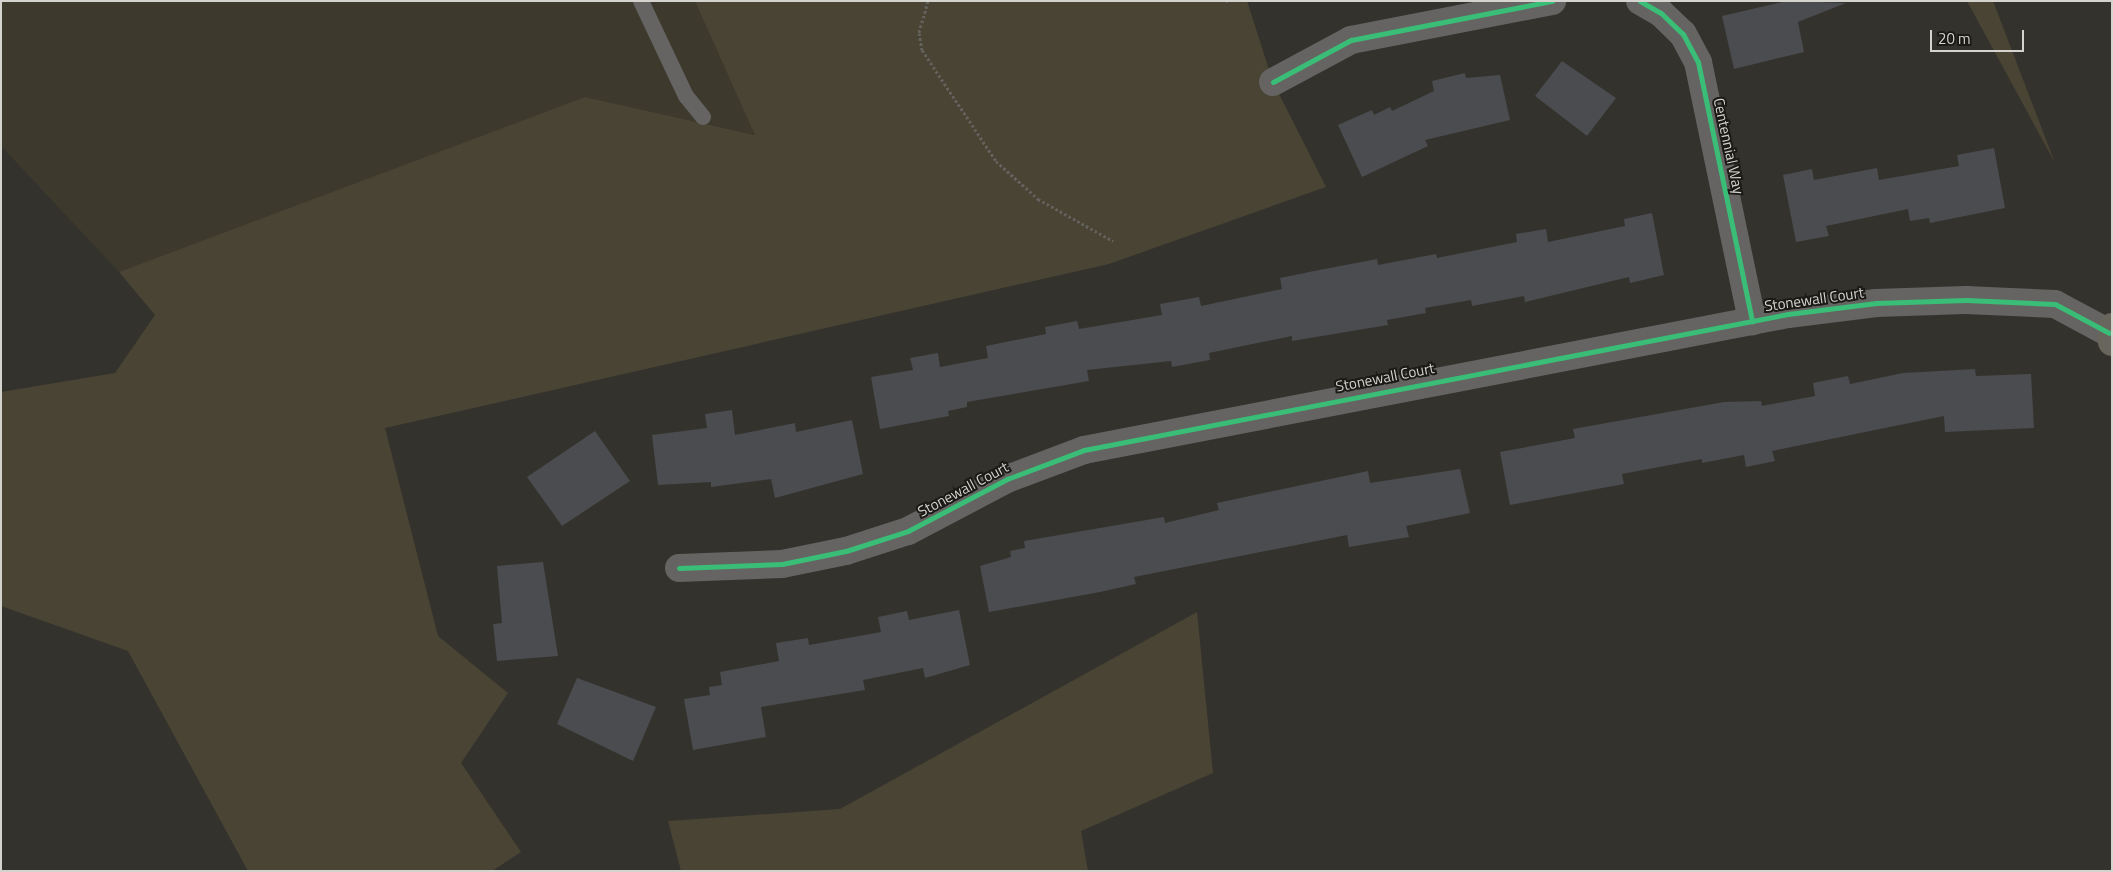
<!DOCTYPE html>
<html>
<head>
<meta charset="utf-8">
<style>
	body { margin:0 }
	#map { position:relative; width:2113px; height:872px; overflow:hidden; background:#33322d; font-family:"Titillium Web",sans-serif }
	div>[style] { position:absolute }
	.built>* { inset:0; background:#3d392d }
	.green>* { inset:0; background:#494433 }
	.building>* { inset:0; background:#4a4c4f }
	.path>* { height:3px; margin-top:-1.5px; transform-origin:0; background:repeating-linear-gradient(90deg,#63625e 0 2.5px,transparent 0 5px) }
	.service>* { height:16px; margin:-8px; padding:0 8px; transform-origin:8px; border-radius:8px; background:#656462 }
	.minor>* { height:28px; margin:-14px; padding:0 14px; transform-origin:14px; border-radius:14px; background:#656462 }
	.secondary>* { height:28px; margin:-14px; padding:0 14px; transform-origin:14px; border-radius:14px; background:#68655d }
	.cycleway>* { height:5px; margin:-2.5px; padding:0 2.5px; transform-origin:2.5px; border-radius:2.5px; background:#3abd76 }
	span { translate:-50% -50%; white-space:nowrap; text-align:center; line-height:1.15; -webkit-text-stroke:4px #1b1a17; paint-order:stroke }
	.street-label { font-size:15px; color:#d4d3ce }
	.frame { position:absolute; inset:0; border:2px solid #d4d3ce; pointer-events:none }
	.scale { position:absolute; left:1930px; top:30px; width:94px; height:22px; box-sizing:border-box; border:2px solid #d4d3ce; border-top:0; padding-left:6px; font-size:15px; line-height:18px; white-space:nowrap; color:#d4d3ce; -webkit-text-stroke:4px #1b1a17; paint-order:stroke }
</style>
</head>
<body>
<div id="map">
	<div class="built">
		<i style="clip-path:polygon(1px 1px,1247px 1px,1273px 82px,1326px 187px,1000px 190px,585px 97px,119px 272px,1px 146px)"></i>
	</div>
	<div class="green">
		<i style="clip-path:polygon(695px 1px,1247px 1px,1273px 82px,1326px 187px,1109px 264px,385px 428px,438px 636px,508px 693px,461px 763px,521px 852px,492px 871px,248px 871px,128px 651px,1px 606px,1px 392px,115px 373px,155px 315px,119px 272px,585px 97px,755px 135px)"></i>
		<i style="clip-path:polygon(1967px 1px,1993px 1px,2055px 163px)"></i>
		<i style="clip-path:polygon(1197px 612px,1213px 773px,1081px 831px,1088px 871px,681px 871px,668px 821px,840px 809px)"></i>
	</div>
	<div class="building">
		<i style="clip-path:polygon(1787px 1px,1846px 3px,1798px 22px,1804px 52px,1734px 69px,1722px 16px)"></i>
		<i style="clip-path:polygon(1562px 61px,1616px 98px,1587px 136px,1535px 96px)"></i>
		<i style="clip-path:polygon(1465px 73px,1466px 78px,1500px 75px,1510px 120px,1425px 140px,1428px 146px,1362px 177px,1338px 125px,1372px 110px,1374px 115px,1390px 107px,1392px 111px,1434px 91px,1432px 81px)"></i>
		<i style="clip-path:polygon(1994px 148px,2005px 208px,1930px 223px,1929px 218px,1910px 221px,1908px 209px,1826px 226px,1829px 236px,1796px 242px,1783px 175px,1812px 169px,1814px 180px,1877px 168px,1879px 180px,1959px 166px,1957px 155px)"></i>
		<i style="clip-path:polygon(1652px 213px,1664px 275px,1630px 283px,1629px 277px,1525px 302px,1524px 296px,1472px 306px,1471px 300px,1425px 308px,1426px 313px,1387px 320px,1388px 325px,1292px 341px,1292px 336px,1209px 353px,1210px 360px,1172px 367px,1171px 361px,1087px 370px,1089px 381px,967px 402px,967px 407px,948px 411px,949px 416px,880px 429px,871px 377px,913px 370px,910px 358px,938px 353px,940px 367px,988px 358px,986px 346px,1046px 334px,1045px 327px,1077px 321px,1079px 329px,1162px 315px,1160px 304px,1199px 297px,1201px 306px,1282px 289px,1280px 278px,1314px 271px,1377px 259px,1378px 265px,1436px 254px,1437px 258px,1517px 242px,1516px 234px,1546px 229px,1548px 242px,1625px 226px,1624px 219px)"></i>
		<i style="clip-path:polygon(1975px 369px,1976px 376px,2031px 374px,2034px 428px,1945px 432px,1944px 416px,1772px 451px,1775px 461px,1746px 467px,1744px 455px,1702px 463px,1702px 459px,1622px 474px,1624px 484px,1510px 505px,1500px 452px,1575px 438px,1573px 429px,1724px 402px,1761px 401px,1762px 406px,1815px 396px,1813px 383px,1848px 376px,1850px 384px,1903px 373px)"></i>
		<i style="clip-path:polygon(732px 410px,735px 435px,795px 423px,796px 432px,852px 420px,863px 474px,775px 498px,771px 479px,711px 487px,711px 482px,658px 485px,652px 435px,707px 428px,705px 414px)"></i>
		<i style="clip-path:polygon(595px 431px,630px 481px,562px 526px,527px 477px)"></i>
		<i style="clip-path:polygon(1460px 469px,1470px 513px,1406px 526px,1409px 537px,1349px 547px,1347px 535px,1134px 577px,1136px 584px,1100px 592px,989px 612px,980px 566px,1011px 557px,1010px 551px,1025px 548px,1024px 541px,1164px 517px,1165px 523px,1219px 510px,1217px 503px,1368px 471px,1370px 483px)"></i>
		<i style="clip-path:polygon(543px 562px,558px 656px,497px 661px,493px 624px,502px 623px,497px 566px)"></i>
		<i style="clip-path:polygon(959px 610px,970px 665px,925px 678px,923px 668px,863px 680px,865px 690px,761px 707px,766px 737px,693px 750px,684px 699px,710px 695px,709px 687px,722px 685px,720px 672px,779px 661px,776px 643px,808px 638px,809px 645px,881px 632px,878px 617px,907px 611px,909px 620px)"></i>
		<i style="clip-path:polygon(577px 678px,656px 707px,633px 761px,557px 724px)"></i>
	</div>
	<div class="path">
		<i style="left:928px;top:1px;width:33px;rotate:106deg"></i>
		<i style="left:919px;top:33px;width:17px;rotate:80deg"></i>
		<i style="left:922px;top:50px;width:133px;rotate:56.3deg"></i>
		<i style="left:996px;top:161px;width:57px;rotate:42.1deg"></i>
		<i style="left:1038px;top:199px;width:86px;rotate:29.2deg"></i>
		<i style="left:1227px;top:1px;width:1px;rotate:45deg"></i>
	</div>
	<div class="service">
		<i style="left:641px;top:1px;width:105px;rotate:64.7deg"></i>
		<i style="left:686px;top:96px;width:27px;rotate:51deg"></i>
	</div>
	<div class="minor">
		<i style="left:1640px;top:1px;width:24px;rotate:30deg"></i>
		<i style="left:1661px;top:13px;width:30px;rotate:44deg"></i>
		<i style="left:1683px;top:34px;width:32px;rotate:62deg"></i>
		<i style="left:1698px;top:62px;width:265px;rotate:78.2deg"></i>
		<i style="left:1273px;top:82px;width:89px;rotate:-28.3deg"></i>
		<i style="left:1351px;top:40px;width:205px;rotate:-11deg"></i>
		<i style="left:679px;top:568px;width:103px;rotate:-2.2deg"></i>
		<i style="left:782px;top:564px;width:65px;rotate:-11.5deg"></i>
		<i style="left:846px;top:551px;width:65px;rotate:-17.9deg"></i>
		<i style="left:908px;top:531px;width:112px;rotate:-27.7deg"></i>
		<i style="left:1007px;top:479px;width:82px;rotate:-20.6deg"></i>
		<i style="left:1084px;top:450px;width:717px;rotate:-10.93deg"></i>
		<i style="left:1788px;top:314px;width:89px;rotate:-7.1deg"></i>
		<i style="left:1876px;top:303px;width:90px;rotate:-1.9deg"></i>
		<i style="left:1966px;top:300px;width:89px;rotate:2.6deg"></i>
		<i style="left:2055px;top:304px;width:61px;rotate:28.2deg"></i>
	</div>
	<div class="secondary">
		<i style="left:2112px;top:327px;width:15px;rotate:90deg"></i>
	</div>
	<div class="cycleway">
		<i style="left:1640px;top:1px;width:24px;rotate:30deg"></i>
		<i style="left:1661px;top:13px;width:30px;rotate:44deg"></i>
		<i style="left:1683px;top:34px;width:32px;rotate:62deg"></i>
		<i style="left:1698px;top:62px;width:265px;rotate:78.2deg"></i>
		<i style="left:1273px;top:82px;width:89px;rotate:-28.3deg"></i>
		<i style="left:1351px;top:40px;width:205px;rotate:-11deg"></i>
		<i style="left:679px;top:568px;width:103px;rotate:-2.2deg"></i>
		<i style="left:782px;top:564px;width:65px;rotate:-11.5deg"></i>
		<i style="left:846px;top:551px;width:65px;rotate:-17.9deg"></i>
		<i style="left:908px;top:531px;width:112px;rotate:-27.7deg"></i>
		<i style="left:1007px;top:479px;width:82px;rotate:-20.6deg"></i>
		<i style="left:1084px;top:450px;width:717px;rotate:-10.93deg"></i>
		<i style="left:1788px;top:314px;width:89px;rotate:-7.1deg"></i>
		<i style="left:1876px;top:303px;width:90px;rotate:-1.9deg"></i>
		<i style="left:1966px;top:300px;width:89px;rotate:2.6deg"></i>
		<i style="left:2055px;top:304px;width:61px;rotate:28.2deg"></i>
	</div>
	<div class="street-label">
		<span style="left:1729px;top:146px;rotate:78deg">Centennial Way</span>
		<span style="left:1814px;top:299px;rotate:-8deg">Stonewall Court</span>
		<span style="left:1385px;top:377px;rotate:-11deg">Stonewall Court</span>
		<span style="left:963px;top:489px;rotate:-28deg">Stonewall Court</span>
	</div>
	<div class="frame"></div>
	<div class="scale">20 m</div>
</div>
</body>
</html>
